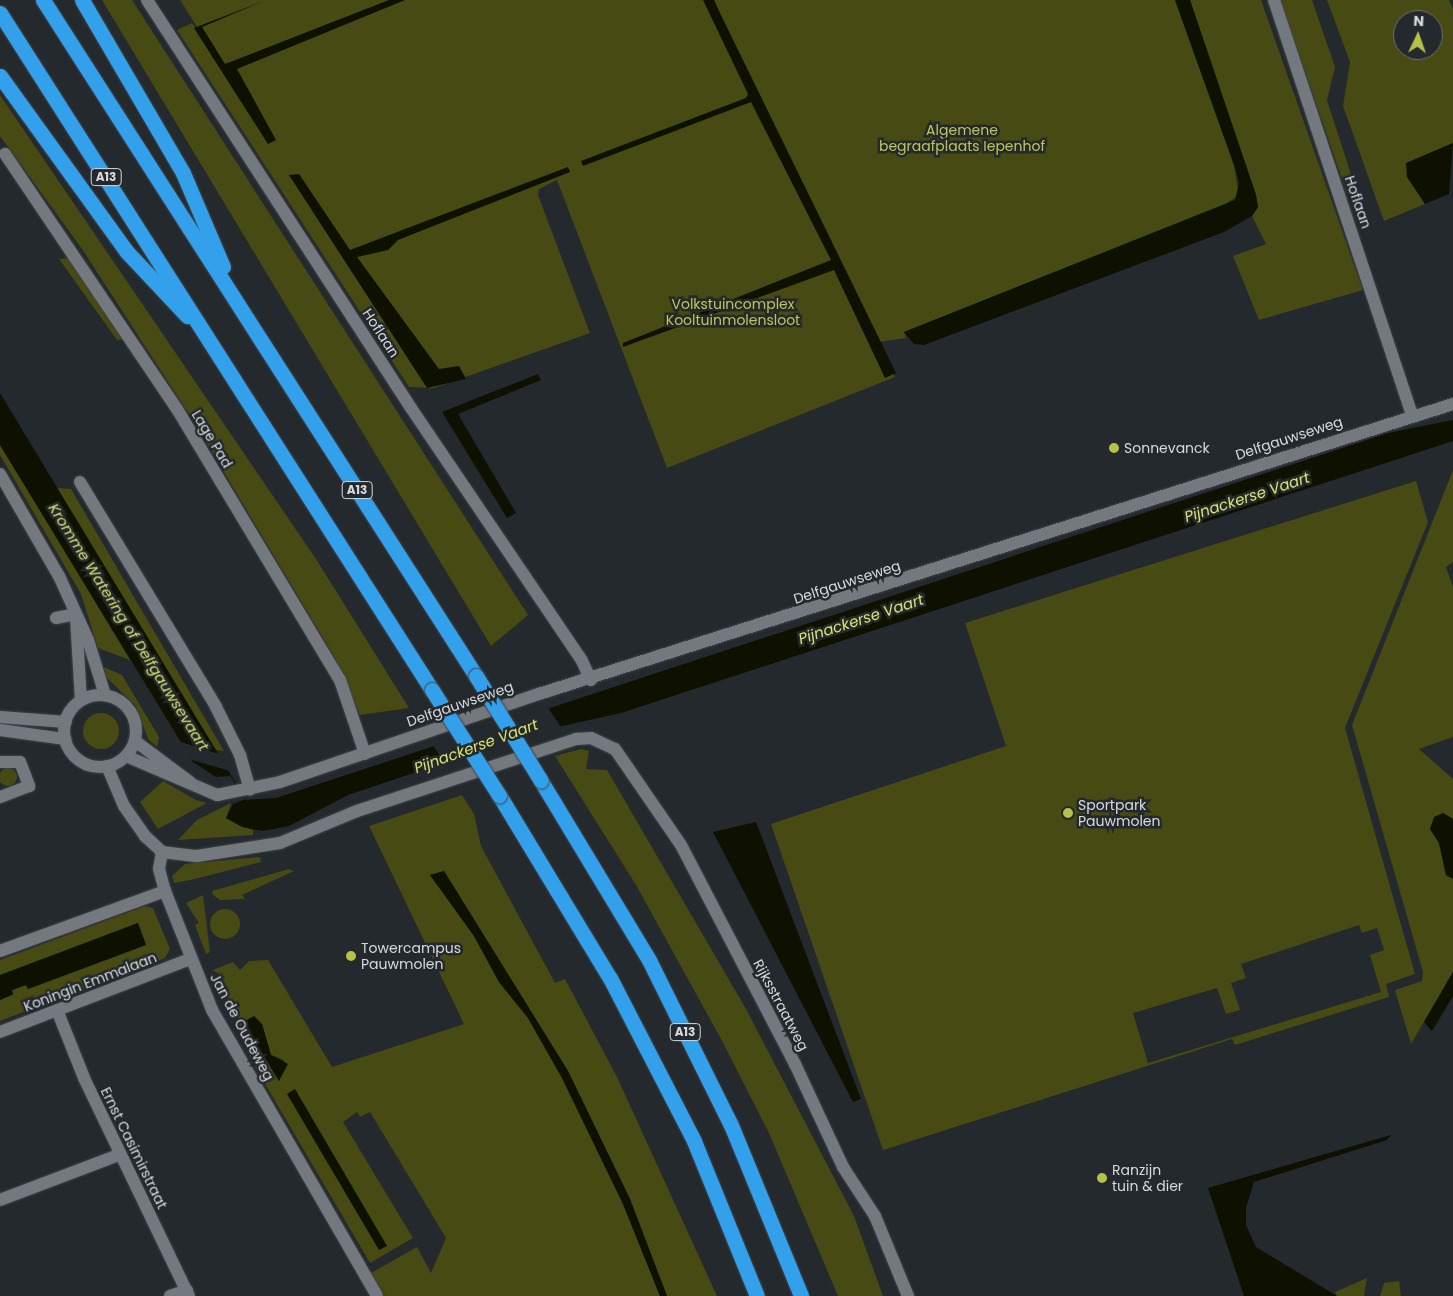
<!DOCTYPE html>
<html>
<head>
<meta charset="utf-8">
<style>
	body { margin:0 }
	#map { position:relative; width:1453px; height:1296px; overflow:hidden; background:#23292d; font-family:Poppins,sans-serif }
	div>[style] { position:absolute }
	.green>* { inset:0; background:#474a12 }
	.round { border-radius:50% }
	.water>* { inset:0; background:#0e1000 }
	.pier>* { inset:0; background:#23292d }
	.roads { filter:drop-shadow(0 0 1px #424549) drop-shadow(0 0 1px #424549) }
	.minor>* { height:12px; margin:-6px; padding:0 6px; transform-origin:6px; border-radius:6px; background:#73797e }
	.tertiary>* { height:12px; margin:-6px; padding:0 6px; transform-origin:6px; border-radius:6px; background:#73797e }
	.tertiary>.ring { margin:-6px; padding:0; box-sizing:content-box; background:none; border:12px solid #73797e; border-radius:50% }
	.motorway>* { height:15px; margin:-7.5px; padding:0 7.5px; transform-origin:7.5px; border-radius:7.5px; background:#33a0eb }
	.bridges { filter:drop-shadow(0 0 1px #424549) drop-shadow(0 0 1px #424549) }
	.motorway-bridge>* { height:15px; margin:-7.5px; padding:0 7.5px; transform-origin:7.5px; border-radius:7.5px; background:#33a0eb }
	.dots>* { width:14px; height:14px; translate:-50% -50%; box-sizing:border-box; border:2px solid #23292d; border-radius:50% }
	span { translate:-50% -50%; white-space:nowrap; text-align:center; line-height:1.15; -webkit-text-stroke:5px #23292d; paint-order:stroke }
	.shield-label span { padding:1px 4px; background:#23292d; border:1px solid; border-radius:4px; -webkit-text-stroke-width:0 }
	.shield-label { font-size:12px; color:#d7dadd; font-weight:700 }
	.park-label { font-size:14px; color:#bfc750 }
	.street-label { font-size:14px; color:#d7dadd }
	.poi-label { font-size:14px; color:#d7dadd }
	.left { translate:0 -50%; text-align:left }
	.water-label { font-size:15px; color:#dae36d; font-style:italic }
	.north { position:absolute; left:1393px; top:10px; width:50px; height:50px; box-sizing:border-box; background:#23292d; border:1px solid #6b7073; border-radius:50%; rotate:3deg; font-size:14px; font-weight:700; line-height:20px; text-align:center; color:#d7dadd }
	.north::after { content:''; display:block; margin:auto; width:18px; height:22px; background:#b8c147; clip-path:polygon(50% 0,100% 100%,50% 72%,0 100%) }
</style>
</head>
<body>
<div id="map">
	<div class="green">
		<i style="clip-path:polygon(102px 0,132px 0,528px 615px,491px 646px)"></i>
		<i style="clip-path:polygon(180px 0,1175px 0,1234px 165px,1239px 195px,1224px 205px,904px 332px,906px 338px,879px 342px,895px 377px,667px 468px,557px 180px,539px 189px,538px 195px,590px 333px,434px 388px,409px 387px,177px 30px,192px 23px,209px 46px)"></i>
		<i style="clip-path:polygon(1190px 0,1261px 0,1363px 290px,1259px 320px,1233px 256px,1266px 244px,1252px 216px,1258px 207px,1256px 195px)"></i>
		<i style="clip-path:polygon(1280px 0,1312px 0,1335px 67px,1327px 100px,1357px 193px,1347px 193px)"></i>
		<i style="clip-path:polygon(evenodd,1327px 0,1449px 0,1453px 9px,1453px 143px,1406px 164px,1425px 204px,1384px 221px,1343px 106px,1350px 62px,1327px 0,1403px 20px,1433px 20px,1433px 50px,1403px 50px,1403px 20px)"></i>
		<i style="clip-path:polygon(0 95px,316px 559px,409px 708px,360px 715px,336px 660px,196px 425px,82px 249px,0 136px)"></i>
		<i style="clip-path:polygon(71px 258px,125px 339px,117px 340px,59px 259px)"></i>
		<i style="clip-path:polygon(0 445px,21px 479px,130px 660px,98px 648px,81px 594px,0 455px)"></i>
		<i style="clip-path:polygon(1453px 470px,1453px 562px,1446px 567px,1453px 587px,1453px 737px,1419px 749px,1453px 779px,1453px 819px,1443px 813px,1430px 829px,1439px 843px,1446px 875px,1453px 879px,1453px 972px,1411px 1044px,1395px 990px,1422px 981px,1423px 972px,1352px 725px)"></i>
		<i style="clip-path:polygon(evenodd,1416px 481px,1428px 522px,1345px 728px,1415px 974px,1386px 984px,1389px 997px,1235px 1045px,1232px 1039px,883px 1150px,771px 824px,1006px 746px,965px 623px,1416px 481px,1359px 925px,1362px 933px,1377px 928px,1384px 950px,1370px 955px,1381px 992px,1148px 1063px,1133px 1013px,1217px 988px,1226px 1014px,1240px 1010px,1231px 983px,1246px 978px,1241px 964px,1359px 925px)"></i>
		<i style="clip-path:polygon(56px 488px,71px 489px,224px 751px,216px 750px)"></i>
		<i style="clip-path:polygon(104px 667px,122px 675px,159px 737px,157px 747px,148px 739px,136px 706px,106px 677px)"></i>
		<i class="round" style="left:83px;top:713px;width:36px;height:36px"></i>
		<i style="clip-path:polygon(581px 749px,589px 751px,586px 769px,607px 770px,746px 1009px,854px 1216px,883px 1296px,838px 1296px,769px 1133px,721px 1039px,636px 885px,555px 756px)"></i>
		<i class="round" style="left:-1px;top:768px;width:18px;height:18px"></i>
		<i style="clip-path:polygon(163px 781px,196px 800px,207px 803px,158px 829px,140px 802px)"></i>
		<i style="clip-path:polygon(evenodd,462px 795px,474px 814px,481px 846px,555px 983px,565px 979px,617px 1077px,717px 1296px,667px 1296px,630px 1199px,568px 1071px,444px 871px,430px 875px,474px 936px,499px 982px,528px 1018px,562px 1078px,623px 1204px,660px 1296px,385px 1296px,371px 1273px,417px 1247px,431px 1273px,446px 1238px,370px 1112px,360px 1117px,357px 1112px,343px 1122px,413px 1238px,370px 1263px,251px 1060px,219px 974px,213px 970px,233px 962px,240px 970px,249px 961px,268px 960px,332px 1067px,464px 1024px,369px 826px,462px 795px,243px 1022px,262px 1024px,271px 1055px,284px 1060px,279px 1081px,243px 1022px)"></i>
		<i style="clip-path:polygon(231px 803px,226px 818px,253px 830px,253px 835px,178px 840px,197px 820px)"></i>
		<i style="clip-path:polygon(260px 857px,261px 862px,195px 879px,174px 883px,172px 876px,185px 864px)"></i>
		<i style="clip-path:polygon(289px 869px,294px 871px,242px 895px,245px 899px,220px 900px,213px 895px,212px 891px)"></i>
		<i style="clip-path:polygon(203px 895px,210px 952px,206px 954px,195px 925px,199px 923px,186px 903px)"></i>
		<i style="clip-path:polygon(145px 906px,153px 908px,170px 949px,165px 958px,0 1021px,0 1000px,13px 995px,12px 990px,26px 985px,28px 989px,146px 945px,138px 923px,5px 975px,0 975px,0 960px)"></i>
		<i class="round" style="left:210px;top:909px;width:30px;height:30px"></i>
		<i style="clip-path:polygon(1367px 1278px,1364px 1296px,1337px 1296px,1335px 1292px)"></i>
		<i style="clip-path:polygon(1399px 1281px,1401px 1296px,1380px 1296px,1384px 1283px)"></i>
	</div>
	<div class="water">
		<i style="clip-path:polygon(266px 0,202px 27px,225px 64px,389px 0,405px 0,237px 69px,276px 140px,268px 144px,194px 28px)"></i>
		<i style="clip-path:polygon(703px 0,714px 0,720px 13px,896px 373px,885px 378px,834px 270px,623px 347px,623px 343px,831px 260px,751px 102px,583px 166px,581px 161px,746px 98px,748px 94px)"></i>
		<i style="clip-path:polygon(1175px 0,1190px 0,1256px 195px,1258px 207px,1252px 216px,1224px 232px,924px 345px,914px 344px,904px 332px,1235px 200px,1239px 183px,1234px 165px)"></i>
		<i style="clip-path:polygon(1453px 143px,1449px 194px,1425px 204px,1407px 177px,1406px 163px)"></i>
		<i style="clip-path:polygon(568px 167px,570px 172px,398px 240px,388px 250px,357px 257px,439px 369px,459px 366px,466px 379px,427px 388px,289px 175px,299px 174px,350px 250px)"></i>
		<i style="clip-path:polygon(538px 374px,541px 380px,458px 414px,516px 513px,507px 518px,442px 412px)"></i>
		<i style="clip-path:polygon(0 393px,246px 800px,276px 798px,1388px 433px,1453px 420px,1453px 441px,621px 713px,544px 730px,461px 757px,348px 795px,289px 826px,263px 831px,242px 827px,226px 818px,233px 804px,216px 777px,193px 762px,0 445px)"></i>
		<i style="clip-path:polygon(1443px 813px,1453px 819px,1453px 879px,1446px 875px,1439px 843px,1430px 829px,1434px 817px)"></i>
		<i style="clip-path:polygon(756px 822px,861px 1099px,853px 1102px,713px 832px)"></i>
		<i style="clip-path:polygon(444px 871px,568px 1071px,630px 1199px,667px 1296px,660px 1296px,623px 1204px,562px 1078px,528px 1018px,499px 982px,474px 936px,430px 875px)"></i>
		<i style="clip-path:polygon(138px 923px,146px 945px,28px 989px,26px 985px,12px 990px,13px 994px,0 1000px,0 975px)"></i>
		<i style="clip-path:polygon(1453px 972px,1453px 996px,1432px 1031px,1424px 1022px)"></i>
		<i style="clip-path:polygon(254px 1016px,262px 1024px,271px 1055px,288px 1064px,279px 1081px,243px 1022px)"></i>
		<i style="clip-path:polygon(295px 1089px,387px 1246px,379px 1250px,287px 1094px)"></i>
		<i style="clip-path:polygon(1391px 1135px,1387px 1140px,1254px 1182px,1246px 1208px,1246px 1225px,1256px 1247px,1337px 1296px,1244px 1296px,1208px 1188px)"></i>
	</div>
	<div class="pier">
		<i style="clip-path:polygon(547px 706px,562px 729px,446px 765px,432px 744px)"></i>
		<i style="clip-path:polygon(178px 741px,219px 754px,230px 771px,192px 760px)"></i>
		<i style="clip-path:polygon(230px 776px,246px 799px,233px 804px,216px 777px)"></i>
	</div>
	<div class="roads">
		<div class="minor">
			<i style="left:147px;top:0;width:486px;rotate:57.1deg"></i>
			<i style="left:411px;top:408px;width:305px;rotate:55.9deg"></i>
			<i style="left:582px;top:661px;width:21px;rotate:65deg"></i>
			<i style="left:1274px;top:0;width:436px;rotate:71.6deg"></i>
			<i style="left:5px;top:154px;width:308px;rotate:56deg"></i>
			<i style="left:177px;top:409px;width:316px;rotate:59deg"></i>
			<i style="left:340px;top:680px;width:78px;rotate:71.3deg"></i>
			<i style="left:80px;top:482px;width:263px;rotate:58.8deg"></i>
			<i style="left:216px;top:707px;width:54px;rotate:63.4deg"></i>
			<i style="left:240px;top:755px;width:36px;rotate:74deg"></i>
			<i style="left:56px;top:618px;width:20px;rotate:-11deg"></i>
			<i style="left:0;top:762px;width:20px"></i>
			<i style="left:20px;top:762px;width:26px;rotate:69deg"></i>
			<i style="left:29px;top:786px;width:31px;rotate:159deg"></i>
			<i style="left:107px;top:766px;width:43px;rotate:67deg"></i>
			<i style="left:124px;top:806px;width:37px;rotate:55deg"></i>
			<i style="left:145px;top:836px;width:23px;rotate:43deg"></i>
			<i style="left:162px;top:852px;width:35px;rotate:7deg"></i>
			<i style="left:197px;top:856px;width:84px;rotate:-8.9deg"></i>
			<i style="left:280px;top:843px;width:83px;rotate:-22.6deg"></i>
			<i style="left:357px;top:811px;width:231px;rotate:-18.2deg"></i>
			<i style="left:576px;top:739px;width:15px;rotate:-4deg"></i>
			<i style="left:591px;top:738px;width:26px;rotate:25deg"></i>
			<i style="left:615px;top:749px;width:116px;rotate:55.5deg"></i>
			<i style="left:681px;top:845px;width:247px;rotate:62.5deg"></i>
			<i style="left:795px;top:1064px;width:114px;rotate:65deg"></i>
			<i style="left:843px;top:1167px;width:59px;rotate:56.9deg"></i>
			<i style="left:875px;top:1216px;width:87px;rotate:67.6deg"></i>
			<i style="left:162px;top:852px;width:17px;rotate:100deg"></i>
			<i style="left:159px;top:869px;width:23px;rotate:75deg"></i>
			<i style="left:165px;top:891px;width:128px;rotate:68.4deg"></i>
			<i style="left:212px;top:1010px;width:330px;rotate:60deg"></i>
			<i style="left:0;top:951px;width:176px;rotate:-20deg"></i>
			<i style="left:57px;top:1010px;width:73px;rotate:68.3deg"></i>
			<i style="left:84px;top:1078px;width:242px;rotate:64.3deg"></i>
			<i style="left:0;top:1032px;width:204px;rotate:-21deg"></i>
			<i style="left:0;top:1200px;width:129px;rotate:-20.8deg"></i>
			<i style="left:170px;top:1296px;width:18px;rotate:-19deg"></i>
		</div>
		<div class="tertiary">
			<i style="left:0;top:474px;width:118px;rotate:60deg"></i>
			<i style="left:59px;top:576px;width:70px;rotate:65.6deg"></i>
			<i style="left:88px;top:640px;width:58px;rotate:72.8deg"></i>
			<i style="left:76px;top:617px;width:83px;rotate:86.6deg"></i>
			<i class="ring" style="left:64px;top:695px;width:60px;height:60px"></i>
			<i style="left:0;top:717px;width:66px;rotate:4.3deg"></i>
			<i style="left:0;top:730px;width:66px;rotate:7.9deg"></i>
			<i style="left:135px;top:741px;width:69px;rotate:36.7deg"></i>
			<i style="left:126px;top:756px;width:99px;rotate:23.2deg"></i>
			<i style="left:217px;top:795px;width:64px;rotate:-11.7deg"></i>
			<i style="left:280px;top:782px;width:277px;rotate:-18.8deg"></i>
			<i style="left:542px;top:693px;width:956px;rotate:-17.6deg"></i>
		</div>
		<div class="motorway">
			<i style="left:43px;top:0;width:803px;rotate:57.36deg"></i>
			<i style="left:82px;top:0;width:200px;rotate:59.7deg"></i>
			<i style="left:183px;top:173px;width:102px;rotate:66.9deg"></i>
			<i style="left:0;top:13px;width:803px;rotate:57.46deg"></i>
			<i style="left:0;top:76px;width:217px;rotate:54.2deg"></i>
			<i style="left:127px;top:252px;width:88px;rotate:46.8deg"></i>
			<i style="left:541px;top:781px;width:209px;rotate:58.9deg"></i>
			<i style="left:649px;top:960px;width:184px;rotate:63.6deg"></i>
			<i style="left:731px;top:1125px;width:185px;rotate:67.7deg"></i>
			<i style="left:499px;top:795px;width:214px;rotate:58.8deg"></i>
			<i style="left:610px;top:978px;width:183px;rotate:62.7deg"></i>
			<i style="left:694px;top:1141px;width:167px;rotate:67.9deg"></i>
		</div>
	</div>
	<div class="bridges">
		<div class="motorway-bridge">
			<i style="left:476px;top:676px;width:123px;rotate:58.2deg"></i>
			<i style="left:432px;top:690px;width:125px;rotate:57.5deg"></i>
		</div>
	</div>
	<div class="dots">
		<i style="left:1114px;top:448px;background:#b8c147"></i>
		<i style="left:1068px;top:813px;background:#b8c147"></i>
		<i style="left:351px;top:956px;background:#b8c147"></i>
		<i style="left:1102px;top:1178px;background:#b8c147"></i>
	</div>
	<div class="shield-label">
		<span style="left:106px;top:177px">A13</span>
		<span style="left:357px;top:490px">A13</span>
		<span style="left:685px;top:1032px">A13</span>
	</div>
	<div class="park-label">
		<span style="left:962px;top:138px">Algemene<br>begraafplaats Iepenhof</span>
		<span style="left:733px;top:312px">Volkstuincomplex<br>Kooltuinmolensloot</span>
	</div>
	<div class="street-label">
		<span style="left:1358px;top:202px;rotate:71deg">Hoflaan</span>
		<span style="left:381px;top:333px;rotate:57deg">Hoflaan</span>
		<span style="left:1289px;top:438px;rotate:-18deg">Delfgauwseweg</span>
		<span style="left:212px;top:439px;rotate:59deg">Lage Pad</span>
		<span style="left:847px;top:582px;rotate:-18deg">Delfgauwseweg</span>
		<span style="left:460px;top:704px;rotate:-19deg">Delfgauwseweg</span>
		<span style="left:90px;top:982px;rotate:-21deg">Koningin Emmalaan</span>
		<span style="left:781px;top:1005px;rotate:62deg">Rijksstraatweg</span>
		<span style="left:242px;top:1027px;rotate:62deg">Jan de Oudeweg</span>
		<span style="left:134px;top:1148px;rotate:64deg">Ernst Casimirstraat</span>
	</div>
	<div class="poi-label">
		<span class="left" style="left:1124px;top:448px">Sonnevanck</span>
		<span class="left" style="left:1078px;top:813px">Sportpark<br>Pauwmolen</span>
		<span class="left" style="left:361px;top:956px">Towercampus<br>Pauwmolen</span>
		<span class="left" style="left:1112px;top:1178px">Ranzijn<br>tuin &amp; dier</span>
	</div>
	<div class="water-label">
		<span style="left:1247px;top:497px;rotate:-18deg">Pijnackerse Vaart</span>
		<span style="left:861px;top:619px;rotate:-18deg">Pijnackerse Vaart</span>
		<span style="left:129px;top:627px;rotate:58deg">Kromme Watering of Delfgauwsevaart</span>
		<span style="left:476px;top:746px;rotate:-20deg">Pijnackerse Vaart</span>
	</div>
	<div class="north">N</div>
</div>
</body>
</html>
